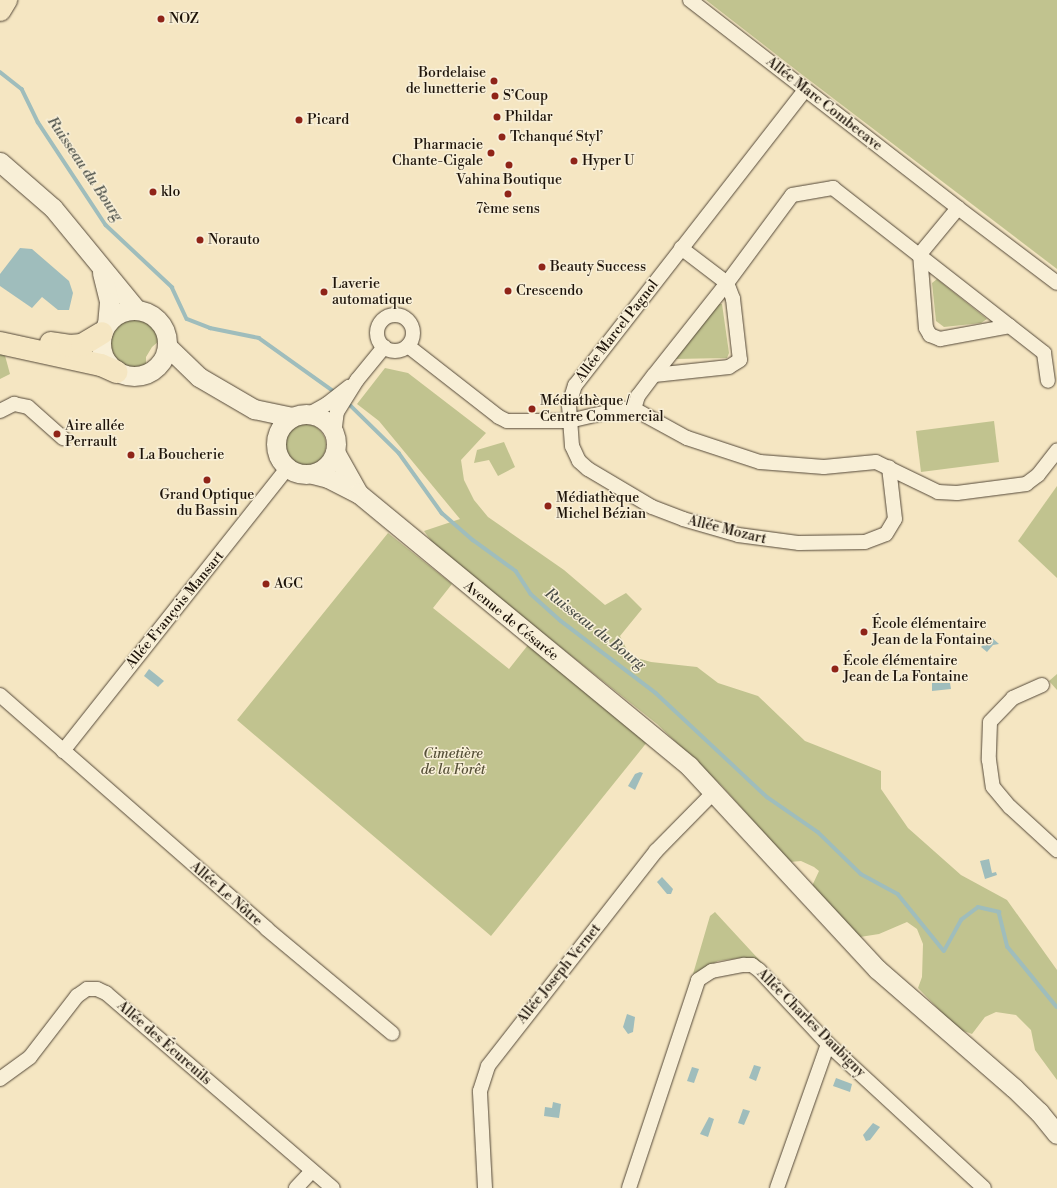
<!DOCTYPE html>
<html>
<head>
<meta charset="utf-8">
<style>
	body { margin:0 }
	#map { position:relative; width:1057px; height:1188px; overflow:hidden; background:#f5e6c2; font-family:"Libre Bodoni",serif }
	div>[style] { position:absolute }
	.green>* { inset:0; background:#c1c38f }
	.round { border-radius:50% }
	.water>* { inset:0; background:#9fbdbc }
	.stream>* { height:3.5px; margin:-1.75px; padding:0 1.75px; transform-origin:1.75px; border-radius:1.75px; background:#9fbdbc }
	.roads { filter:drop-shadow(0 0 1px #544838) drop-shadow(0 0 1px #544838) }
	.street>* { height:14px; margin:-7px; padding:0 7px; transform-origin:7px; border-radius:7px; background:#f8efd7 }
	.street>.ring { margin:-7px; padding:0; box-sizing:content-box; background:none; border:14px solid #f8efd7; border-radius:50% }
	.secondary>* { height:19px; margin:-9.5px; padding:0 9.5px; transform-origin:9.5px; border-radius:9.5px; background:#f8efd7 }
	.secondary>.ring { margin:-9.5px; padding:0; box-sizing:content-box; background:none; border:19px solid #f8efd7; border-radius:50% }
	.highway>* { height:22px; margin:-11px; padding:0 11px; transform-origin:11px; border-radius:11px; background:#f5e6c2 }
	.dots>* { width:11px; height:11px; translate:-50% -50%; box-sizing:border-box; border:2px solid #f8efd7; border-radius:50% }
	span { translate:-50% -50%; white-space:nowrap; text-align:center; line-height:1.15; -webkit-text-stroke:3px #f8efd7; paint-order:stroke }
	.poi-label { font-size:14px; color:#1e140a }
	.left { translate:0 -50%; text-align:left }
	.right { translate:-100% -50%; text-align:right }
	.street-label { font-size:14px; color:#1e140a }
	.park-label { font-size:14px; color:#575139; font-style:italic }
	.water-label { font-size:15px; color:#4b4f48; font-style:italic }
</style>
</head>
<body>
<div id="map">
	<div class="green">
		<i style="clip-path:polygon(706px 0,1057px 0,1057px 269px,800px 73px)"></i>
		<i style="clip-path:polygon(937px 279px,987px 319px,981px 323px,944px 327px,936px 321px,932px 283px)"></i>
		<i style="clip-path:polygon(717px 304px,722px 304px,729px 353px,727px 358px,674px 359px)"></i>
		<i style="clip-path:polygon(129px 318px,141px 319px,153px 325px,159px 334px,159px 341px,152px 347px,146px 357px,146px 367px,141px 369px,126px 370px,113px 360px,107px 349px,109px 336px,116px 324px)"></i>
		<i style="clip-path:polygon(0 352px,4px 352px,10px 374px,0 379px)"></i>
		<i style="clip-path:polygon(385px 368px,408px 373px,486px 433px,461px 460px,464px 480px,474px 500px,488px 517px,564px 570px,605px 605px,626px 593px,642px 609px,620px 636px,630px 656px,651px 662px,697px 667px,718px 683px,758px 696px,805px 741px,881px 771px,881px 789px,908px 828px,961px 875px,1007px 900px,1057px 970px,1057px 1080px,1035px 1050px,1031px 1030px,1016px 1015px,996px 1012px,985px 1017px,972px 1034px,958px 1029px,918px 988px,922px 977px,923px 944px,917px 929px,907px 922px,879px 934px,860px 937px,812px 886px,819px 871px,814px 867px,801px 861px,790px 862px,722px 786px,657px 724px,438px 550px,424px 531px,460px 519px,379px 421px,357px 404px)"></i>
		<i style="clip-path:polygon(994px 421px,999px 462px,921px 472px,916px 431px)"></i>
		<i class="round" style="left:284px;top:424px;width:42px;height:42px"></i>
		<i style="clip-path:polygon(504px 442px,515px 467px,498px 476px,489px 460px,474px 463px,477px 450px)"></i>
		<i style="clip-path:polygon(1057px 486px,1057px 578px,1018px 541px)"></i>
		<i style="clip-path:polygon(388px 533px,452px 584px,433px 608px,509px 669px,528px 645px,648px 741px,491px 936px,237px 720px)"></i>
		<i style="clip-path:polygon(1057px 674px,1057px 690px,1049px 681px)"></i>
		<i style="clip-path:polygon(715px 912px,763px 964px,740px 958px,718px 961px,693px 974px,710px 916px)"></i>
	</div>
	<div class="water">
		<i style="clip-path:polygon(20px 248px,32px 249px,69px 281px,73px 293px,69px 310px,58px 310px,42px 297px,32px 308px,0 286px,0 274px)"></i>
		<i style="clip-path:polygon(990px 636px,999px 644px,993px 645px,987px 652px,981px 647px)"></i>
		<i style="clip-path:polygon(149px 669px,164px 681px,158px 687px,144px 676px)"></i>
		<i style="clip-path:polygon(932px 683px,950px 683px,951px 689px,932px 691px)"></i>
		<i style="clip-path:polygon(640px 772px,643px 773px,635px 790px,628px 786px,635px 774px)"></i>
		<i style="clip-path:polygon(989px 859px,992px 873px,996px 872px,997px 875px,985px 879px,980px 861px)"></i>
		<i style="clip-path:polygon(662px 877px,673px 889px,671px 894px,667px 894px,657px 882px)"></i>
		<i style="clip-path:polygon(627px 1014px,635px 1017px,633px 1032px,628px 1034px,623px 1027px)"></i>
		<i style="clip-path:polygon(754px 1065px,761px 1067px,756px 1081px,749px 1078px)"></i>
		<i style="clip-path:polygon(692px 1067px,699px 1069px,694px 1083px,687px 1081px)"></i>
		<i style="clip-path:polygon(836px 1078px,852px 1084px,850px 1092px,833px 1086px)"></i>
		<i style="clip-path:polygon(553px 1102px,561px 1104px,559px 1118px,544px 1116px,545px 1107px,552px 1108px)"></i>
		<i style="clip-path:polygon(743px 1109px,750px 1111px,744px 1125px,738px 1123px)"></i>
		<i style="clip-path:polygon(709px 1117px,714px 1119px,708px 1137px,700px 1134px)"></i>
		<i style="clip-path:polygon(873px 1123px,880px 1127px,870px 1140px,866px 1141px,863px 1135px)"></i>
	</div>
	<div class="stream">
		<i style="left:0;top:72px;width:28px;rotate:38deg"></i>
		<i style="left:22px;top:89px;width:37px;rotate:64deg"></i>
		<i style="left:38px;top:122px;width:123px;rotate:56.6deg"></i>
		<i style="left:106px;top:225px;width:91px;rotate:43.2deg"></i>
		<i style="left:172px;top:287px;width:35px;rotate:65deg"></i>
		<i style="left:187px;top:319px;width:25px;rotate:21deg"></i>
		<i style="left:210px;top:328px;width:50px;rotate:11.5deg"></i>
		<i style="left:259px;top:338px;width:95px;rotate:35.5deg"></i>
		<i style="left:347px;top:402px;width:73px;rotate:44.4deg"></i>
		<i style="left:399px;top:453px;width:74px;rotate:54.4deg"></i>
		<i style="left:442px;top:513px;width:41px;rotate:41.1deg"></i>
		<i style="left:473px;top:540px;width:53px;rotate:35.8deg"></i>
		<i style="left:516px;top:571px;width:27px;rotate:57deg"></i>
		<i style="left:531px;top:594px;width:40px;rotate:42deg"></i>
		<i style="left:561px;top:621px;width:119px;rotate:37.2deg"></i>
		<i style="left:656px;top:693px;width:152px;rotate:43.1deg"></i>
		<i style="left:767px;top:797px;width:62px;rotate:34.5deg"></i>
		<i style="left:818px;top:832px;width:60px;rotate:44.3deg"></i>
		<i style="left:861px;top:874px;width:42px;rotate:28.4deg"></i>
		<i style="left:898px;top:894px;width:73px;rotate:51.1deg"></i>
		<i style="left:944px;top:951px;width:35px;rotate:-61deg"></i>
		<i style="left:961px;top:920px;width:21px;rotate:-37deg"></i>
		<i style="left:978px;top:907px;width:22px;rotate:13deg"></i>
		<i style="left:999px;top:912px;width:36px;rotate:76deg"></i>
		<i style="left:1008px;top:947px;width:77px;rotate:50.8deg"></i>
	</div>
	<div class="roads">
		<div class="street">
			<i style="left:690px;top:0;width:339px;rotate:37.8deg"></i>
			<i style="left:958px;top:208px;width:60px;rotate:129.6deg"></i>
			<i style="left:920px;top:254px;width:74px;rotate:85.4deg"></i>
			<i style="left:926px;top:328px;width:8px;rotate:60deg"></i>
			<i style="left:930px;top:335px;width:11px;rotate:22deg"></i>
			<i style="left:940px;top:339px;width:71px;rotate:-10.5deg"></i>
			<i style="left:805px;top:90px;width:374px;rotate:127.9deg"></i>
			<i style="left:575px;top:385px;width:21px;rotate:107deg"></i>
			<i style="left:569px;top:405px;width:41px;rotate:85.8deg"></i>
			<i style="left:572px;top:446px;width:17px;rotate:65deg"></i>
			<i style="left:579px;top:461px;width:12px;rotate:42deg"></i>
			<i style="left:588px;top:469px;width:74px;rotate:30.7deg"></i>
			<i style="left:652px;top:507px;width:33px;rotate:21deg"></i>
			<i style="left:683px;top:519px;width:57px;rotate:16.2deg"></i>
			<i style="left:738px;top:535px;width:62px;rotate:7.5deg"></i>
			<i style="left:799px;top:543px;width:66px;rotate:-0.9deg"></i>
			<i style="left:865px;top:542px;width:22px;rotate:-21deg"></i>
			<i style="left:886px;top:534px;width:17px;rotate:-59deg"></i>
			<i style="left:895px;top:519px;width:52px;rotate:-96.6deg"></i>
			<i style="left:958px;top:208px;width:124px;rotate:37.1deg"></i>
			<i style="left:681px;top:248px;width:58px;rotate:37.3deg"></i>
			<i style="left:727px;top:283px;width:17px;rotate:69deg"></i>
			<i style="left:733px;top:299px;width:61px;rotate:83.5deg"></i>
			<i style="left:740px;top:360px;width:13px;rotate:148deg"></i>
			<i style="left:729px;top:367px;width:75px;rotate:173.9deg"></i>
			<i style="left:654px;top:375px;width:117px;rotate:-51.6deg"></i>
			<i style="left:727px;top:283px;width:109px;rotate:-53.5deg"></i>
			<i style="left:792px;top:195px;width:42px;rotate:-9.7deg"></i>
			<i style="left:833px;top:188px;width:268px;rotate:38deg"></i>
			<i style="left:1044px;top:353px;width:28px;rotate:82deg"></i>
			<i class="ring" style="left:377px;top:315px;width:22px;height:22px"></i>
			<i style="left:408px;top:346px;width:115px;rotate:38deg"></i>
			<i style="left:499px;top:417px;width:9px;rotate:27deg"></i>
			<i style="left:507px;top:421px;width:62px"></i>
			<i style="left:569px;top:421px;width:52px;rotate:-13.2deg"></i>
			<i style="left:620px;top:409px;width:14px"></i>
			<i style="left:634px;top:409px;width:60px;rotate:28.7deg"></i>
			<i style="left:687px;top:438px;width:77px;rotate:18.2deg"></i>
			<i style="left:760px;top:462px;width:64px;rotate:4.5deg"></i>
			<i style="left:824px;top:467px;width:52px;rotate:-5.5deg"></i>
			<i style="left:876px;top:462px;width:69px;rotate:25.8deg"></i>
			<i style="left:938px;top:492px;width:19px;rotate:3deg"></i>
			<i style="left:957px;top:493px;width:70px;rotate:-7.4deg"></i>
			<i style="left:1026px;top:484px;width:15px;rotate:-37deg"></i>
			<i style="left:1038px;top:475px;width:31px;rotate:-52deg"></i>
			<i style="left:634px;top:409px;width:14px;rotate:-73deg"></i>
			<i style="left:638px;top:396px;width:26px;rotate:-53deg"></i>
			<i style="left:0;top:411px;width:16px;rotate:-27deg"></i>
			<i style="left:14px;top:404px;width:14px;rotate:12deg"></i>
			<i style="left:28px;top:407px;width:47px;rotate:41.5deg"></i>
			<i style="left:309px;top:414px;width:21px;rotate:-29deg"></i>
			<i style="left:327px;top:404px;width:28px;rotate:-38deg"></i>
			<i style="left:334px;top:435px;width:23px;rotate:-83deg"></i>
			<i style="left:337px;top:412px;width:38px;rotate:-58deg"></i>
			<i style="left:357px;top:380px;width:43px;rotate:-50.7deg"></i>
			<i style="left:1042px;top:685px;width:32px;rotate:156deg"></i>
			<i style="left:1013px;top:698px;width:33px;rotate:134deg"></i>
			<i style="left:990px;top:722px;width:38px;rotate:92deg"></i>
			<i style="left:989px;top:760px;width:27px;rotate:82deg"></i>
			<i style="left:993px;top:787px;width:26px;rotate:50deg"></i>
			<i style="left:1010px;top:807px;width:64px;rotate:42.5deg"></i>
			<i style="left:0;top:695px;width:355px;rotate:41.2deg"></i>
			<i style="left:267px;top:929px;width:163px;rotate:39.8deg"></i>
			<i style="left:63px;top:751px;width:361px;rotate:-51.6deg"></i>
			<i style="left:0;top:1079px;width:37px;rotate:-36deg"></i>
			<i style="left:30px;top:1057px;width:77px;rotate:-52.4deg"></i>
			<i style="left:77px;top:996px;width:12px;rotate:-35deg"></i>
			<i style="left:87px;top:989px;width:10px"></i>
			<i style="left:97px;top:989px;width:10px;rotate:24deg"></i>
			<i style="left:106px;top:993px;width:299px;rotate:40.7deg"></i>
			<i style="left:296px;top:1188px;width:23px;rotate:-47deg"></i>
			<i style="left:485px;top:1188px;width:97px;rotate:-93deg"></i>
			<i style="left:480px;top:1091px;width:26px;rotate:-72deg"></i>
			<i style="left:488px;top:1066px;width:273px;rotate:-52deg"></i>
			<i style="left:656px;top:851px;width:83px;rotate:-45.5deg"></i>
			<i style="left:629px;top:1188px;width:219px;rotate:-71.6deg"></i>
			<i style="left:698px;top:980px;width:17px;rotate:-33deg"></i>
			<i style="left:712px;top:971px;width:33px;rotate:-11deg"></i>
			<i style="left:744px;top:965px;width:8px"></i>
			<i style="left:752px;top:965px;width:9px;rotate:36deg"></i>
			<i style="left:759px;top:970px;width:101px;rotate:47deg"></i>
			<i style="left:828px;top:1044px;width:212px;rotate:42.7deg"></i>
			<i style="left:777px;top:1188px;width:153px;rotate:-70.5deg"></i>
		</div>
		<div class="secondary">
			<i style="left:0;top:162px;width:70px;rotate:41deg"></i>
			<i style="left:53px;top:208px;width:131px;rotate:50.6deg"></i>
			<i style="left:102px;top:273px;width:30px;rotate:76deg"></i>
			<i style="left:109px;top:302px;width:21px;rotate:95deg"></i>
			<i class="ring" style="left:101px;top:310px;width:47px;height:47px"></i>
			<i style="left:168px;top:347px;width:43px;rotate:44.1deg"></i>
			<i style="left:199px;top:377px;width:64px;rotate:30.2deg"></i>
			<i style="left:254px;top:409px;width:38px;rotate:12deg"></i>
			<i class="ring" style="left:276px;top:414px;width:41px;height:41px"></i>
			<i style="left:335px;top:452px;width:47px;rotate:60.7deg"></i>
			<i style="left:313px;top:474px;width:16px;rotate:15deg"></i>
			<i style="left:328px;top:478px;width:34px;rotate:27deg"></i>
			<i style="left:358px;top:493px;width:429px;rotate:39.5deg"></i>
			<i style="left:689px;top:766px;width:277px;rotate:47.2deg"></i>
			<i style="left:877px;top:969px;width:181px;rotate:41deg"></i>
			<i style="left:1014px;top:1088px;width:35px;rotate:44deg"></i>
			<i style="left:1039px;top:1112px;width:28px;rotate:51deg"></i>
		</div>
		<div class="highway">
			<i style="left:0;top:10px;width:12px;rotate:-59deg"></i>
			<i style="left:0;top:343px;width:103px;rotate:12.3deg"></i>
			<i style="left:101px;top:365px;width:17px;rotate:24deg"></i>
			<i style="left:51px;top:343px;width:19px;rotate:9deg"></i>
			<i style="left:70px;top:346px;width:12px;rotate:-5deg"></i>
			<i style="left:82px;top:345px;width:23px;rotate:-31deg"></i>
		</div>
	</div>
	<div class="dots">
		<i style="left:161px;top:19px;background:#8f2418"></i>
		<i style="left:494px;top:81px;background:#8f2418"></i>
		<i style="left:495px;top:96px;background:#8f2418"></i>
		<i style="left:497px;top:117px;background:#8f2418"></i>
		<i style="left:299px;top:120px;background:#8f2418"></i>
		<i style="left:502px;top:137px;background:#8f2418"></i>
		<i style="left:491px;top:153px;background:#8f2418"></i>
		<i style="left:574px;top:161px;background:#8f2418"></i>
		<i style="left:509px;top:165px;background:#8f2418"></i>
		<i style="left:153px;top:192px;background:#8f2418"></i>
		<i style="left:508px;top:194px;background:#8f2418"></i>
		<i style="left:200px;top:240px;background:#8f2418"></i>
		<i style="left:542px;top:267px;background:#8f2418"></i>
		<i style="left:508px;top:291px;background:#8f2418"></i>
		<i style="left:324px;top:292px;background:#8f2418"></i>
		<i style="left:532px;top:409px;background:#8f2418"></i>
		<i style="left:57px;top:434px;background:#8f2418"></i>
		<i style="left:131px;top:455px;background:#8f2418"></i>
		<i style="left:207px;top:480px;background:#8f2418"></i>
		<i style="left:548px;top:506px;background:#8f2418"></i>
		<i style="left:266px;top:584px;background:#8f2418"></i>
		<i style="left:864px;top:632px;background:#8f2418"></i>
		<i style="left:835px;top:669px;background:#8f2418"></i>
	</div>
	<div class="poi-label">
		<span class="left" style="left:169px;top:19px">NOZ</span>
		<span class="right" style="left:486px;top:81px">Bordelaise<br>de lunetterie</span>
		<span class="left" style="left:503px;top:96px">S’Coup</span>
		<span class="left" style="left:505px;top:117px">Phildar</span>
		<span class="left" style="left:307px;top:120px">Picard</span>
		<span class="left" style="left:510px;top:137px">Tchanqué Styl’</span>
		<span class="right" style="left:483px;top:153px">Pharmacie<br>Chante-Cigale</span>
		<span class="left" style="left:582px;top:161px">Hyper U</span>
		<span style="left:509px;top:180px">Vahina Boutique</span>
		<span class="left" style="left:161px;top:192px">klo</span>
		<span style="left:508px;top:209px">7ème sens</span>
		<span class="left" style="left:208px;top:240px">Norauto</span>
		<span class="left" style="left:550px;top:267px">Beauty Success</span>
		<span class="left" style="left:332px;top:292px">Laverie<br>automatique</span>
		<span class="left" style="left:516px;top:291px">Crescendo</span>
		<span class="left" style="left:540px;top:409px">Médiathèque /<br>Centre Commercial</span>
		<span class="left" style="left:65px;top:434px">Aire allée<br>Perrault</span>
		<span class="left" style="left:139px;top:455px">La Boucherie</span>
		<span style="left:207px;top:503px">Grand Optique<br>du Bassin</span>
		<span class="left" style="left:556px;top:506px">Médiathèque<br>Michel Bézian</span>
		<span class="left" style="left:274px;top:584px">AGC</span>
		<span class="left" style="left:872px;top:632px">École élémentaire<br>Jean de la Fontaine</span>
		<span class="left" style="left:843px;top:669px">École élémentaire<br>Jean de La Fontaine</span>
	</div>
	<div class="street-label">
		<span style="left:824px;top:104px;rotate:38deg">Allée Marc Combecave</span>
		<span style="left:617px;top:331px;rotate:-52deg">Allée Marcel Pagnol</span>
		<span style="left:727px;top:530px;rotate:14deg">Allée Mozart</span>
		<span style="left:175px;top:610px;rotate:-51deg">Allée François Mansart</span>
		<span style="left:511px;top:621px;rotate:39deg">Avenue de Césarée</span>
		<span style="left:226px;top:894px;rotate:41deg">Allée Le Nôtre</span>
		<span style="left:559px;top:974px;rotate:-51deg">Allée Joseph Vernet</span>
		<span style="left:811px;top:1023px;rotate:45deg">Allée Charles Daubigny</span>
		<span style="left:164px;top:1043px;rotate:41deg">Allée des Écureuils</span>
	</div>
	<div class="park-label">
		<span style="left:453px;top:762px">Cimetière<br>de la Forêt</span>
	</div>
	<div class="water-label">
		<span style="left:85px;top:169px;rotate:56deg">Ruisseau du Bourg</span>
		<span style="left:595px;top:629px;rotate:38deg">Ruisseau du Bourg</span>
	</div>
</div>
</body>
</html>
